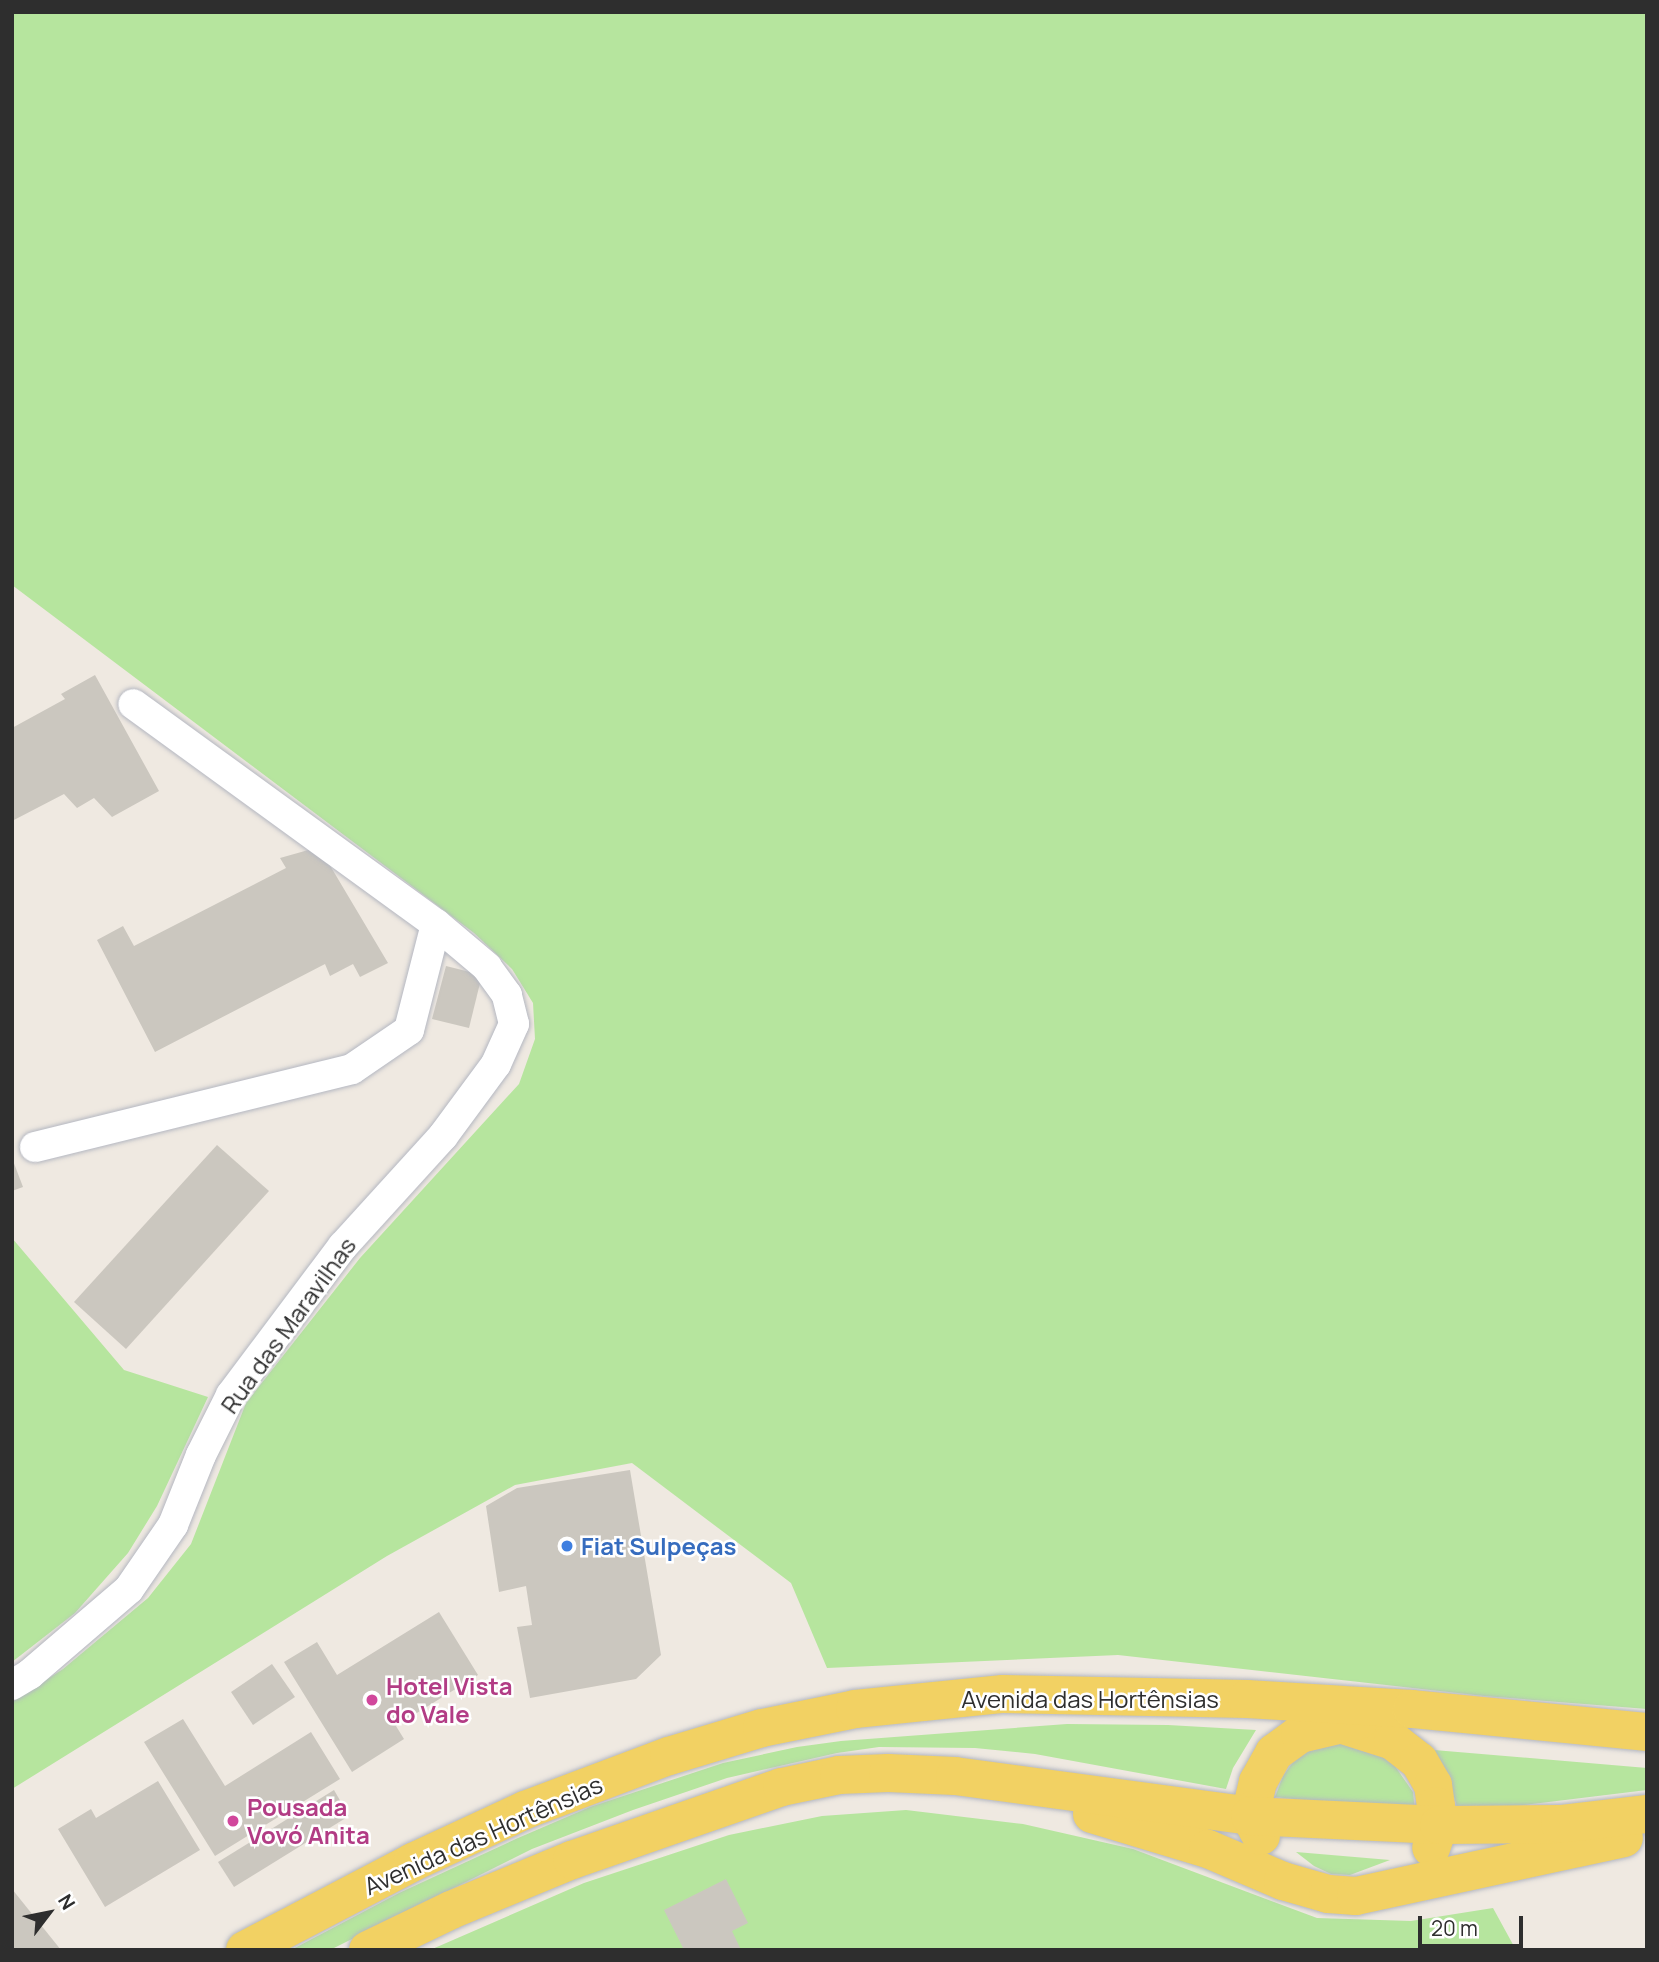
<!DOCTYPE html>
<html>
<head>
<meta charset="utf-8">
<style>
	body { margin:0 }
	#map { position:relative; width:1659px; height:1962px; overflow:hidden; background:#efe9e1; font-family:Manrope,sans-serif }
	div>[style] { position:absolute }
	.green>* { inset:0; background:#b6e59e }
	.building>* { inset:0; background:#cbc7bf }
	.roads { filter:drop-shadow(0 0 2px #b4b7c1) drop-shadow(0 0 2px #b4b7c1) }
	.minor>* { height:30px; margin:-15px; padding:0 15px; transform-origin:15px; border-radius:15px; background:#fff }
	.primary>* { height:38px; margin:-19px; padding:0 19px; transform-origin:19px; border-radius:19px; background:#f2d163 }
	.dots>* { width:19px; height:19px; translate:-50% -50%; box-sizing:border-box; border:4px solid #fff; border-radius:50% }
	span { translate:-50% -50%; white-space:nowrap; text-align:center; line-height:1.15; -webkit-text-stroke:5px #fff; paint-order:stroke }
	.street-label { font-size:24px; color:#2e2e2e }
	.shop-label { font-size:24px; color:#366cbe; font-weight:700 }
	.left { translate:0 -50%; text-align:left }
	.hotel-label { font-size:24px; color:#b23c85; font-weight:700 }
	.frame { position:absolute; inset:0; border:14px solid #2e2e2e; pointer-events:none }
	.north { position:absolute; left:14px; top:1878px; width:70px; height:70px; -webkit-text-stroke:5px #fff; paint-order:stroke; rotate:58deg; font-size:19px; font-weight:700; line-height:28px; text-align:center; color:#2e2e2e }
	.north::after { content:''; display:block; margin:auto; width:24px; height:32px; background:#2e2e2e; clip-path:polygon(50% 0,100% 100%,50% 72%,0 100%) }
	.scale { position:absolute; left:1418px; top:1916px; width:105px; height:32px; box-sizing:border-box; border:4px solid #2e2e2e; border-top:0; padding-left:9px; font-size:21px; line-height:24px; white-space:nowrap; color:#2e2e2e; -webkit-text-stroke:5px #fff; paint-order:stroke }
</style>
</head>
<body>
<div id="map">
	<div class="green">
		<i style="clip-path:polygon(12px 12px,1647px 12px,1647px 1709px,1484px 1696px,1118px 1655px,827px 1668px,791px 1583px,632px 1463px,515px 1485px,387px 1556px,12px 1789px,12px 1702px,63px 1669px,148px 1598px,191px 1544px,246px 1403px,360px 1258px,519px 1084px,535px 1039px,533px 1003px,512px 969px,474px 933px,12px 585px)"></i>
		<i style="clip-path:polygon(12px 1238px,124px 1370px,208px 1397px,157px 1506px,128px 1553px,75px 1613px,12px 1662px)"></i>
		<i style="clip-path:polygon(1067px 1724px,1168px 1725px,1256px 1730px,1233px 1768px,1226px 1789px,1035px 1754px,975px 1748px,879px 1747px,837px 1753px,727px 1778px,633px 1810px,532px 1849px,330px 1950px,291px 1950px,399px 1893px,518px 1838px,590px 1807px,723px 1763px,797px 1747px,841px 1741px)"></i>
		<i style="clip-path:polygon(1340px 1742px,1390px 1759px,1413px 1792px,1415px 1812px,1275px 1797px,1283px 1776px,1296px 1758px,1318px 1746px)"></i>
		<i style="clip-path:polygon(1434px 1750px,1647px 1768px,1647px 1790px,1459px 1813px,1446px 1771px)"></i>
		<i style="clip-path:polygon(906px 1810px,1023px 1824px,1133px 1849px,1317px 1918px,1411px 1921px,1493px 1908px,1516px 1950px,430px 1950px,584px 1883px,729px 1835px,822px 1816px)"></i>
		<i style="clip-path:polygon(1296px 1852px,1390px 1860px,1350px 1875px,1331px 1874px,1314px 1866px)"></i>
	</div>
	<div class="building">
		<i style="clip-path:polygon(95px 675px,159px 791px,112px 817px,94px 798px,77px 808px,64px 794px,12px 821px,12px 728px,65px 699px,61px 694px)"></i>
		<i style="clip-path:polygon(319px 847px,388px 963px,360px 977px,353px 964px,330px 976px,325px 964px,155px 1052px,97px 940px,123px 926px,134px 946px,286px 868px,280px 858px)"></i>
		<i style="clip-path:polygon(446px 966px,482px 975px,469px 1028px,432px 1019px)"></i>
		<i style="clip-path:polygon(217px 1145px,269px 1191px,126px 1349px,74px 1302px)"></i>
		<i style="clip-path:polygon(12px 1158px,23px 1187px,12px 1191px)"></i>
		<i style="clip-path:polygon(630px 1470px,661px 1655px,636px 1679px,530px 1698px,517px 1627px,532px 1625px,526px 1586px,499px 1592px,486px 1506px,517px 1488px)"></i>
		<i style="clip-path:polygon(439px 1612px,478px 1675px,396px 1726px,404px 1739px,352px 1772px,284px 1662px,317px 1642px,337px 1675px)"></i>
		<i style="clip-path:polygon(272px 1664px,295px 1697px,253px 1725px,231px 1692px)"></i>
		<i style="clip-path:polygon(183px 1719px,225px 1786px,311px 1732px,340px 1779px,215px 1856px,144px 1742px)"></i>
		<i style="clip-path:polygon(158px 1781px,200px 1850px,105px 1907px,58px 1829px,91px 1809px,96px 1818px)"></i>
		<i style="clip-path:polygon(334px 1790px,349px 1816px,234px 1887px,218px 1862px)"></i>
		<i style="clip-path:polygon(726px 1879px,748px 1923px,732px 1931px,741px 1950px,684px 1950px,664px 1910px)"></i>
		<i style="clip-path:polygon(12px 1889px,61px 1950px,12px 1950px)"></i>
	</div>
	<div class="roads">
		<div class="minor">
			<i style="left:35px;top:1147px;width:326px;rotate:-13.8deg"></i>
			<i style="left:352px;top:1069px;width:69px;rotate:-34.4deg"></i>
			<i style="left:409px;top:1030px;width:109px;rotate:-75.7deg"></i>
			<i style="left:12px;top:1685px;width:21px;rotate:-31deg"></i>
			<i style="left:30px;top:1674px;width:130px;rotate:-40.6deg"></i>
			<i style="left:129px;top:1589px;width:78px;rotate:-55.5deg"></i>
			<i style="left:173px;top:1525px;width:75px;rotate:-68.2deg"></i>
			<i style="left:201px;top:1455px;width:67px;rotate:-63.4deg"></i>
			<i style="left:231px;top:1395px;width:186px;rotate:-53.1deg"></i>
			<i style="left:343px;top:1246px;width:149px;rotate:-47.7deg"></i>
			<i style="left:443px;top:1136px;width:89px;rotate:-53.6deg"></i>
			<i style="left:496px;top:1064px;width:44px;rotate:-65.8deg"></i>
			<i style="left:514px;top:1024px;width:30px;rotate:-104deg"></i>
			<i style="left:507px;top:995px;width:34px;rotate:-126deg"></i>
			<i style="left:487px;top:967px;width:67px;rotate:-139.9deg"></i>
			<i style="left:436px;top:924px;width:374px;rotate:-144deg"></i>
		</div>
		<div class="primary">
			<i style="left:1330px;top:1721px;width:66px;rotate:17.6deg"></i>
			<i style="left:1393px;top:1741px;width:33px;rotate:38deg"></i>
			<i style="left:1419px;top:1761px;width:28px;rotate:60deg"></i>
			<i style="left:1433px;top:1785px;width:21px;rotate:82deg"></i>
			<i style="left:1436px;top:1806px;width:19px;rotate:81deg"></i>
			<i style="left:1439px;top:1825px;width:24px;rotate:109deg"></i>
			<i style="left:1092px;top:1814px;width:121px;rotate:16.8deg"></i>
			<i style="left:1208px;top:1849px;width:82px;rotate:23.1deg"></i>
			<i style="left:1283px;top:1881px;width:47px;rotate:16.1deg"></i>
			<i style="left:1328px;top:1894px;width:28px;rotate:4deg"></i>
			<i style="left:1356px;top:1896px;width:274px;rotate:-12.2deg"></i>
			<i style="left:1261px;top:1836px;width:23px;rotate:-119deg"></i>
			<i style="left:1250px;top:1816px;width:35px;rotate:-77deg"></i>
			<i style="left:1258px;top:1782px;width:33px;rotate:-61deg"></i>
			<i style="left:1274px;top:1753px;width:32px;rotate:-36deg"></i>
			<i style="left:1300px;top:1734px;width:61px;rotate:-13.3deg"></i>
			<i style="left:245px;top:1950px;width:190px;rotate:-27.6deg"></i>
			<i style="left:413px;top:1862px;width:123px;rotate:-24.9deg"></i>
			<i style="left:525px;top:1810px;width:154px;rotate:-20.6deg"></i>
			<i style="left:669px;top:1756px;width:97px;rotate:-16.8deg"></i>
			<i style="left:762px;top:1728px;width:95px;rotate:-11.5deg"></i>
			<i style="left:855px;top:1709px;width:149px;rotate:-5.8deg"></i>
			<i style="left:1003px;top:1694px;width:244px;rotate:1.2deg"></i>
			<i style="left:1247px;top:1699px;width:165px;rotate:3.5deg"></i>
			<i style="left:1412px;top:1709px;width:236px;rotate:5.6deg"></i>
			<i style="left:368px;top:1950px;width:92px;rotate:-25.7deg"></i>
			<i style="left:451px;top:1910px;width:131px;rotate:-22.5deg"></i>
			<i style="left:572px;top:1860px;width:222px;rotate:-19.2deg"></i>
			<i style="left:782px;top:1787px;width:58px;rotate:-11.9deg"></i>
			<i style="left:839px;top:1775px;width:49px;rotate:-2.3deg"></i>
			<i style="left:888px;top:1773px;width:67px;rotate:2.6deg"></i>
			<i style="left:955px;top:1776px;width:298px;rotate:7.7deg"></i>
			<i style="left:1250px;top:1816px;width:189px;rotate:2.7deg"></i>
			<i style="left:1439px;top:1825px;width:121px;rotate:-0.5deg"></i>
			<i style="left:1560px;top:1824px;width:88px;rotate:-6.6deg"></i>
		</div>
	</div>
	<div class="dots">
		<i style="left:567px;top:1546px;background:#3f7fe0"></i>
		<i style="left:372px;top:1700px;background:#d1479c"></i>
		<i style="left:233px;top:1821px;background:#d1479c"></i>
	</div>
	<div class="street-label">
		<span style="left:288px;top:1325px;rotate:-54deg">Rua das Maravilhas</span>
		<span style="left:1090px;top:1699px">Avenida das Hortênsias</span>
		<span style="left:483px;top:1835px;rotate:-24deg">Avenida das Hortênsias</span>
	</div>
	<div class="shop-label">
		<span class="left" style="left:581px;top:1546px">Fiat Sulpeças</span>
	</div>
	<div class="hotel-label">
		<span class="left" style="left:386px;top:1700px">Hotel Vista<br>do Vale</span>
		<span class="left" style="left:247px;top:1821px">Pousada<br>Vovó Anita</span>
	</div>
	<div class="frame"></div>
	<div class="north">N</div>
	<div class="scale">20 m</div>
</div>
</body>
</html>
